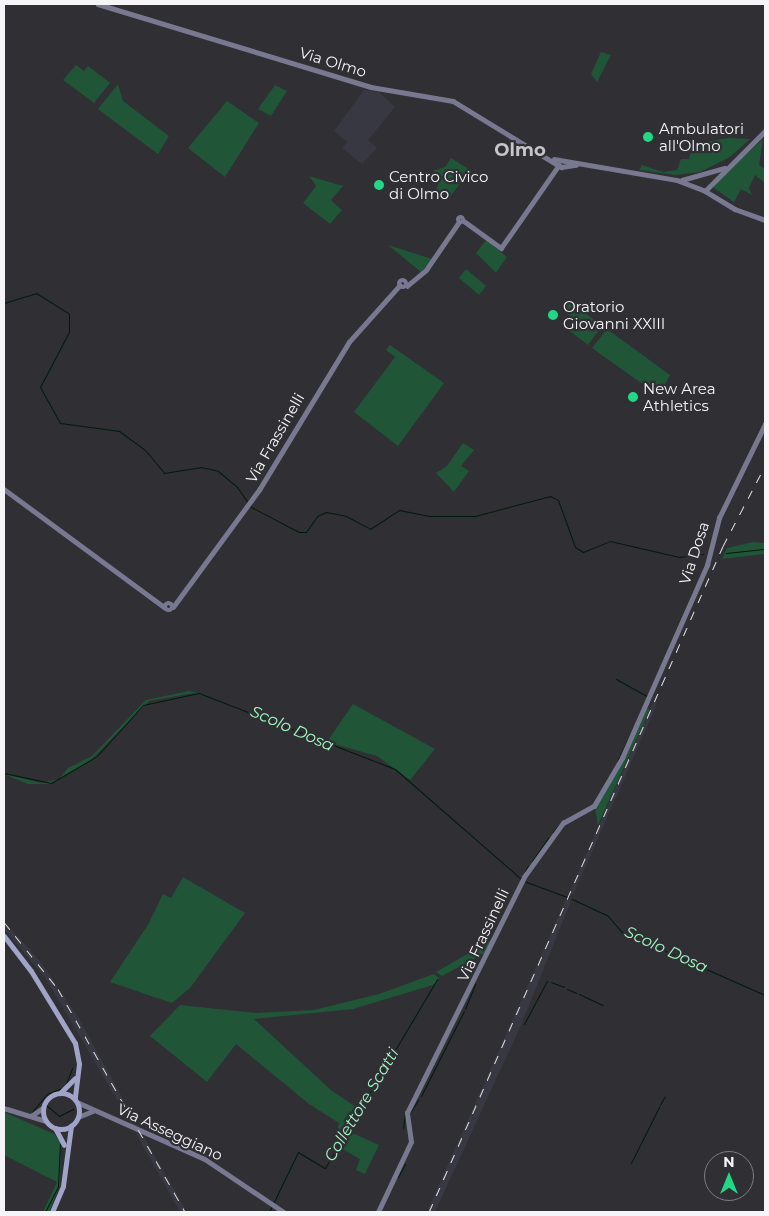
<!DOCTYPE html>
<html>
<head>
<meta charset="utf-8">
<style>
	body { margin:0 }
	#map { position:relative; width:769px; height:1216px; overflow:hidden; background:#2f2f34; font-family:Montserrat,sans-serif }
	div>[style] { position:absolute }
	.built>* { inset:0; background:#383842 }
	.green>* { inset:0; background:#205538 }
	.stream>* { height:1px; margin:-0.5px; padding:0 0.5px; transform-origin:0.5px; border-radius:0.5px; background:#001b0c }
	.tertiary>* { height:4.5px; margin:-2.25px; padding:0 2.25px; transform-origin:2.25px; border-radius:2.25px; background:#787991 }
	.tertiary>.ring { margin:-2.25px; padding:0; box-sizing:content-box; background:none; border:4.5px solid #787991; border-radius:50% }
	.secondary>* { height:5px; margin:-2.5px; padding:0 2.5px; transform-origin:2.5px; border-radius:2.5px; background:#a1a3c8 }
	.secondary>.ring { margin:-2.5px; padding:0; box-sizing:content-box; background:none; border:5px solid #a1a3c8; border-radius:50% }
	.rail>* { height:1px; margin-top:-0.5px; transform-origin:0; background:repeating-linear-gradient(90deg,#dedee1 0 9px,transparent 0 18px) }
	.dots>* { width:14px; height:14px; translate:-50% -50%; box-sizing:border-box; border:2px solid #2f2f34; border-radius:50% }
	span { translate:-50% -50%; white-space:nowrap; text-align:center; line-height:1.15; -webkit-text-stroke:4.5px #2f2f34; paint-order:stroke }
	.street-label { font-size:15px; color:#f5f5f8 }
	.poi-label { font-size:15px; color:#f5f5f8 }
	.left { translate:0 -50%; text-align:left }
	.water-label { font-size:16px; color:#a2f7c3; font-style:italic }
	.quarter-label { font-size:18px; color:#c5c5cb; font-weight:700 }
	.frame { position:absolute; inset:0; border:5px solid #f5f5f8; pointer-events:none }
	.north { position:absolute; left:704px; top:1151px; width:50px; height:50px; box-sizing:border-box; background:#2f2f34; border:1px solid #7e7e82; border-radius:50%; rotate:0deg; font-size:14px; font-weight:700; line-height:20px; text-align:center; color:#f5f5f8 }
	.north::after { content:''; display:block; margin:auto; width:18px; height:22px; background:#22d887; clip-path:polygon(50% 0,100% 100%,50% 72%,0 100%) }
</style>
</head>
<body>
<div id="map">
	<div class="built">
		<i style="clip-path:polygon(364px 90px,379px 92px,395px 107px,368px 140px,377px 148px,362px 164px,342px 148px,348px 142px,334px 131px)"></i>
		<i style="clip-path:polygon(655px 698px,657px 704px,573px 895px,569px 893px)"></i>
		<i style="clip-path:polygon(566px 899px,571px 901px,522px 1023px,435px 1212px,427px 1212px)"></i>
		<i style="clip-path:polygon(4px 921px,40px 961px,78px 1017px,141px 1132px,133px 1127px,46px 979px,4px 929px)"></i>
		<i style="clip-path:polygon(135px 1132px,144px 1137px,187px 1212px,180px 1212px)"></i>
	</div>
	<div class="green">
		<i style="clip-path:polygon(601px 52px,611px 55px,597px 82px,591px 74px)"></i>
		<i style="clip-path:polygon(76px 65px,84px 71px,88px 66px,110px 83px,94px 103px,63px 80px)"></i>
		<i style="clip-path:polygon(118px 84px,123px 101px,169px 136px,158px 154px,98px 109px)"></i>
		<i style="clip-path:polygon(275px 85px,287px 91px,271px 116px,258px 109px)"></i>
		<i style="clip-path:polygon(227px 101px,259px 123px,225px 177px,188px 148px)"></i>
		<i style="clip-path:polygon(729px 138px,750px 139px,730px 157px,700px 172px,675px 175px,639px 170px,642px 165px,663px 172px,677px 170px,681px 159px,689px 159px,693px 144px)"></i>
		<i style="clip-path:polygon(763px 139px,759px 165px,765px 169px,765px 183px,755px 175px,749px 188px,752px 195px,741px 189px,734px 202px,714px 188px,714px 183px)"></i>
		<i style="clip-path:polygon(451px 158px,470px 170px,450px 197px,435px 191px,442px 177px,433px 171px,445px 167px)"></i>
		<i style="clip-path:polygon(309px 176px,343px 186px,331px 200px,342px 210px,330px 224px,303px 203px,316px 186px)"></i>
		<i style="clip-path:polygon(486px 240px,507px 257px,496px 273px,476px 253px)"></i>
		<i style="clip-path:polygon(388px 245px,432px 259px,421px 272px)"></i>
		<i style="clip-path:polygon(466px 269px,486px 286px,479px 295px,459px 278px)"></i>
		<i style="clip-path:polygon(569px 301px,602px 326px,588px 345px,567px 329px,574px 319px,563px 310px)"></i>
		<i style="clip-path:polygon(607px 329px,670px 375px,659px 396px,592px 348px)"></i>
		<i style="clip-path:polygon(390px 345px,444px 383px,398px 446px,354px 412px,395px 357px,386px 350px)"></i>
		<i style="clip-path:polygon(463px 443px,474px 450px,461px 466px,469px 471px,454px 492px,436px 473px,447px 466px)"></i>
		<i style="clip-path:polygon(753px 542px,765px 543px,765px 554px,722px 559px,727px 548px)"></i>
		<i style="clip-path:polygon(189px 691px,211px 696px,193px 693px,149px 701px,90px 761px,58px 780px,49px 784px,28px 784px,4px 774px,41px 783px,59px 779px,68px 768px,92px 756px,146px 700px)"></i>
		<i style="clip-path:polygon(353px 704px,435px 749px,410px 780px,377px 756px,327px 742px)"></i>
		<i style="clip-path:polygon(646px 709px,650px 709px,598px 825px,595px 808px)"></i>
		<i style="clip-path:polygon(183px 877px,245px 913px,190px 988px,172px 1003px,110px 982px,149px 923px,163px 894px,171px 898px)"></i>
		<i style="clip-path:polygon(495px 938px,487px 952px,442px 976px,436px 972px)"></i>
		<i style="clip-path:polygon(434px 974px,439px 978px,436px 984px,353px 1009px,254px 1019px,332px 1091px,359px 1109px,348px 1131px,379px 1145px,365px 1174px,356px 1170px,360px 1159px,341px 1148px,347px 1137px,337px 1130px,339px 1123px,309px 1104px,236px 1044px,207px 1082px,150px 1036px,180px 1005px,257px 1013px,314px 1010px,379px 994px)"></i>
		<i style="clip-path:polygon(4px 1112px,54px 1134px,61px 1143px,60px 1185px,49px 1212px,43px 1212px,57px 1182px,4px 1155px)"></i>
	</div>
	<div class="stream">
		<i style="left:4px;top:303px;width:34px;rotate:-17deg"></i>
		<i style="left:36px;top:293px;width:39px;rotate:32deg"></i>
		<i style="left:69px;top:314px;width:18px;rotate:90deg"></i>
		<i style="left:69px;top:332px;width:62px;rotate:117.8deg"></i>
		<i style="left:40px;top:387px;width:41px;rotate:60.9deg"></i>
		<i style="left:60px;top:423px;width:60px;rotate:7.7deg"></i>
		<i style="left:119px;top:431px;width:32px;rotate:36deg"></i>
		<i style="left:145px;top:450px;width:30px;rotate:50deg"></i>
		<i style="left:164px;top:473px;width:37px;rotate:-9deg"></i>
		<i style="left:201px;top:467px;width:17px;rotate:13deg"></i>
		<i style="left:218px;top:471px;width:25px;rotate:40deg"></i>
		<i style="left:237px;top:487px;width:24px;rotate:55deg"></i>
		<i style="left:251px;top:507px;width:54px;rotate:27.5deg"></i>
		<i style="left:299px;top:532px;width:7px"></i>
		<i style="left:306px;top:532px;width:19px;rotate:-55deg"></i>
		<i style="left:317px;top:516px;width:10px;rotate:-24deg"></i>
		<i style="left:326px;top:512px;width:20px;rotate:11deg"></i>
		<i style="left:346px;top:516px;width:27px;rotate:28deg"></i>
		<i style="left:370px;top:529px;width:35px;rotate:-33deg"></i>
		<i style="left:399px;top:510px;width:31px;rotate:11deg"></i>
		<i style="left:429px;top:516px;width:46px"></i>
		<i style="left:475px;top:516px;width:78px;rotate:-14.9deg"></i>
		<i style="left:550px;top:496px;width:9px;rotate:27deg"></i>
		<i style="left:558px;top:500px;width:50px;rotate:70.1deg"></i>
		<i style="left:575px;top:547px;width:9px;rotate:32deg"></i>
		<i style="left:583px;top:552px;width:29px;rotate:-22deg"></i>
		<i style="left:610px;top:541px;width:71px;rotate:13.1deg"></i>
		<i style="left:679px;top:557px;width:24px;rotate:-7deg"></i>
		<i style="left:726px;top:553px;width:39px;rotate:-6deg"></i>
		<i style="left:616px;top:679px;width:35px;rotate:29deg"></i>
		<i style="left:617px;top:762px;width:31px;rotate:-65deg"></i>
		<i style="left:4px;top:773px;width:48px;rotate:12deg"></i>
		<i style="left:51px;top:783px;width:53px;rotate:-30.4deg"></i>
		<i style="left:97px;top:756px;width:69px;rotate:-48deg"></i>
		<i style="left:143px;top:705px;width:57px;rotate:-12.1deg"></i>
		<i style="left:199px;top:693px;width:210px;rotate:21.2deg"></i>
		<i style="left:395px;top:769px;width:167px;rotate:41.1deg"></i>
		<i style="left:553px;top:832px;width:8px;rotate:-50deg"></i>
		<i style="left:532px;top:861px;width:29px;rotate:-55deg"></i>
		<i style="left:525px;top:871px;width:6px;rotate:-59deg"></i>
		<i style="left:524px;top:881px;width:46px;rotate:20.4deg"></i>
		<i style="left:572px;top:899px;width:38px;rotate:25deg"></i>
		<i style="left:607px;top:915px;width:23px;rotate:49deg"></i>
		<i style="left:622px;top:932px;width:156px;rotate:23.8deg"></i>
		<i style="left:551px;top:982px;width:14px;rotate:21deg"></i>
		<i style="left:567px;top:989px;width:10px;rotate:24deg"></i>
		<i style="left:579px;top:994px;width:26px;rotate:25deg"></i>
		<i style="left:465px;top:1009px;width:27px;rotate:-68deg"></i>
		<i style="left:524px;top:1024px;width:49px;rotate:-61.9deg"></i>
		<i style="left:66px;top:1084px;width:17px;rotate:-69deg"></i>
		<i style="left:421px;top:1096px;width:95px;rotate:-63.2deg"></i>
		<i style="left:4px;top:1105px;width:4px;rotate:27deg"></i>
		<i style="left:46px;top:1105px;width:17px;rotate:40deg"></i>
		<i style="left:59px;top:1116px;width:16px;rotate:-27deg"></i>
		<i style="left:660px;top:1105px;width:10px;rotate:-61deg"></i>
		<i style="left:32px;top:1112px;width:23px;rotate:-50deg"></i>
		<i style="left:47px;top:1094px;width:16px;rotate:-22deg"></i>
		<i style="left:409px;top:1114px;width:17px;rotate:-57deg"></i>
		<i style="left:403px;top:1128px;width:14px;rotate:-82deg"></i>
		<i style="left:631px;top:1163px;width:63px;rotate:-63.4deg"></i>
		<i style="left:398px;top:1177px;width:15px;rotate:-62deg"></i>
		<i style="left:45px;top:1212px;width:29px;rotate:-63deg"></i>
		<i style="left:58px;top:1186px;width:42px;rotate:-87.3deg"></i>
		<i style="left:269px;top:1212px;width:67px;rotate:-64.2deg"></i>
		<i style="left:298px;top:1152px;width:31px;rotate:31deg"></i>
		<i style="left:325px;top:1168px;width:220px;rotate:-59.3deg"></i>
	</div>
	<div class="tertiary">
		<i style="left:98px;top:4px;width:285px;rotate:16.9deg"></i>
		<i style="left:371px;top:87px;width:83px;rotate:9.7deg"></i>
		<i style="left:453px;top:101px;width:127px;rotate:31.4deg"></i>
		<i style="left:561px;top:167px;width:15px;rotate:-8deg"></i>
		<i style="left:554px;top:159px;width:125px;rotate:9.7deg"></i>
		<i style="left:677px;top:180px;width:30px;rotate:21deg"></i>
		<i style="left:705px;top:191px;width:85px;rotate:-45deg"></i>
		<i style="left:682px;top:180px;width:44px;rotate:-15.9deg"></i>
		<i style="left:705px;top:191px;width:35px;rotate:31deg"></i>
		<i style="left:735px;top:209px;width:32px;rotate:20deg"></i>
		<i class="ring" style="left:458px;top:217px;width:1.5px;height:1.5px"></i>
		<i style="left:464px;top:221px;width:46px;rotate:36.1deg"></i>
		<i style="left:501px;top:248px;width:101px;rotate:-55.1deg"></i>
		<i class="ring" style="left:399px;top:280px;width:3.5px;height:3.5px"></i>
		<i style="left:407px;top:286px;width:25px;rotate:-40deg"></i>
		<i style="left:426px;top:270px;width:58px;rotate:-55.5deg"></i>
		<i style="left:4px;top:489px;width:199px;rotate:36.4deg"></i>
		<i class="ring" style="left:165px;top:603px;width:3.5px;height:3.5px"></i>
		<i style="left:173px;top:607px;width:145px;rotate:-53.7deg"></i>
		<i style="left:259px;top:490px;width:173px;rotate:-58.7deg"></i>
		<i style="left:349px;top:342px;width:76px;rotate:-48.2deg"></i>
		<i style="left:77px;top:1102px;width:140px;rotate:24deg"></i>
		<i style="left:205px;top:1159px;width:95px;rotate:33.9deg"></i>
		<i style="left:4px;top:1108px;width:44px;rotate:17.2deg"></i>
		<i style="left:31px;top:1116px;width:14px;rotate:-34deg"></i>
		<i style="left:78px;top:1117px;width:16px;rotate:-22deg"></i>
		<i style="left:378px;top:1212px;width:77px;rotate:-64.8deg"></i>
		<i style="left:411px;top:1142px;width:29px;rotate:-98deg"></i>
		<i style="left:407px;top:1113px;width:263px;rotate:-63.6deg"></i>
		<i style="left:524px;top:877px;width:67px;rotate:-54.2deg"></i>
		<i style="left:563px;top:823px;width:35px;rotate:-29deg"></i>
		<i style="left:594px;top:806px;width:56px;rotate:-59.7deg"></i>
		<i style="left:622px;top:758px;width:211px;rotate:-66.2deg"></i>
		<i style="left:707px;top:565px;width:49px;rotate:-75.7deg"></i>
		<i style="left:719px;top:518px;width:105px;rotate:-63.9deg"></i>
	</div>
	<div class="secondary">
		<i style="left:4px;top:936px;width:44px;rotate:52.4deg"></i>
		<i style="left:31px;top:971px;width:84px;rotate:58.6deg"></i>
		<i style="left:75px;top:1043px;width:21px;rotate:79deg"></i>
		<i style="left:79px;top:1064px;width:35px;rotate:97deg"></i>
		<i class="ring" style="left:43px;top:1093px;width:31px;height:31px"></i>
		<i style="left:60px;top:1093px;width:21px;rotate:-45deg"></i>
		<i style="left:55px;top:1128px;width:19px;rotate:62deg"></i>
		<i style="left:52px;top:1212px;width:28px;rotate:-67deg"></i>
		<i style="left:63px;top:1186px;width:61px;rotate:-82.4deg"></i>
	</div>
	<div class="rail">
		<i style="left:4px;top:922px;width:86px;rotate:51.1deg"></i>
		<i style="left:58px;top:989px;width:257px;rotate:60.3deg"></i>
		<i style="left:429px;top:1212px;width:728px;rotate:-66.18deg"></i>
		<i style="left:723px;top:546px;width:90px;rotate:-62.3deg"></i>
	</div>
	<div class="dots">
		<i style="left:648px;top:137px;background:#22d887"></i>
		<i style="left:379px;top:185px;background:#22d887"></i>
		<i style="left:553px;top:315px;background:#22d887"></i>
		<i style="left:633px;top:397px;background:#22d887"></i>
	</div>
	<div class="street-label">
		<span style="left:333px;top:62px;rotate:17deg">Via Olmo</span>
		<span style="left:275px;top:438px;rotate:-60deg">Via Frassinelli</span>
		<span style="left:694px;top:553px;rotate:-72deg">Via Dosa</span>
		<span style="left:483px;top:935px;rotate:-65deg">Via Frassinelli</span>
		<span style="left:170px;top:1132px;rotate:25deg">Via Asseggiano</span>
	</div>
	<div class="poi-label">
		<span class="left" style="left:659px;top:137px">Ambulatori<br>all'Olmo</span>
		<span class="left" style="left:389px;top:185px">Centro Civico<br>di Olmo</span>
		<span class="left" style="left:563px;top:315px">Oratorio<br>Giovanni XXIII</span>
		<span class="left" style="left:643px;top:397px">New Area<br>Athletics</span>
	</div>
	<div class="water-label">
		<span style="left:292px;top:729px;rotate:24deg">Scolo Dosa</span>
		<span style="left:666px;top:950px;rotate:25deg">Scolo Dosa</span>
		<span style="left:362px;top:1105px;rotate:-59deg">Collettore Scatti</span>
	</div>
	<div class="quarter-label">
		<span style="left:520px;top:150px">Olmo</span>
	</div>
	<div class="frame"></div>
	<div class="north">N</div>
</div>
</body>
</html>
